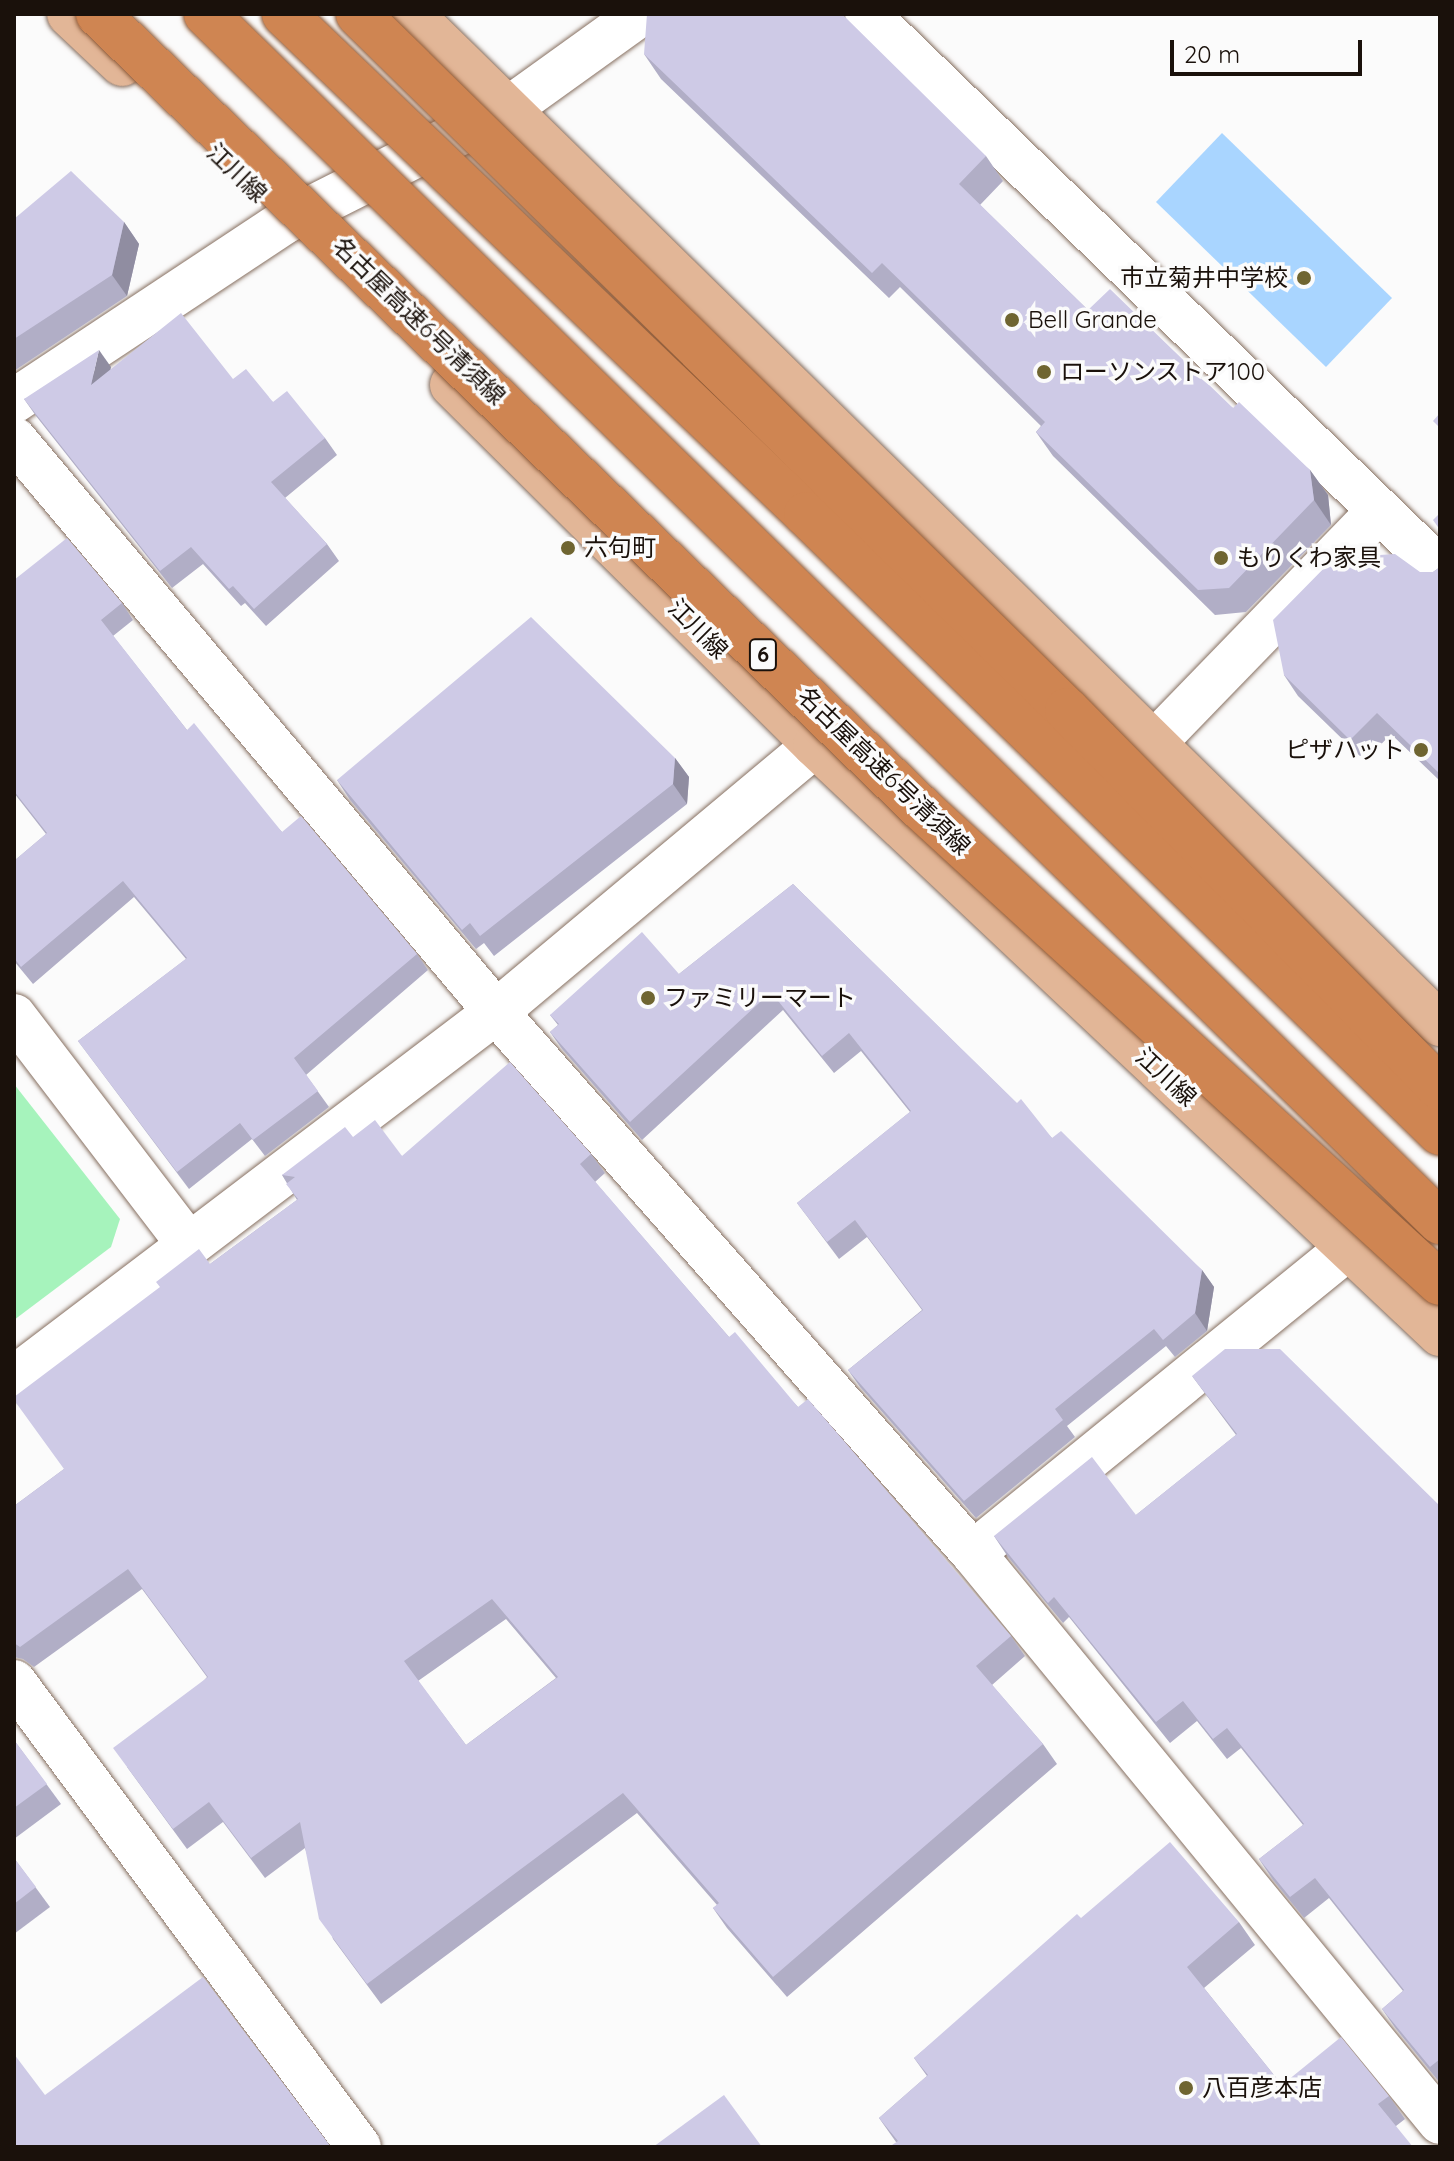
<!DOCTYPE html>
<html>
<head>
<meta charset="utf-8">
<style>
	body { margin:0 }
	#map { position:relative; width:1454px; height:2161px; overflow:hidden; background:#fbfbfb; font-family:Quicksand,"Noto Sans JP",sans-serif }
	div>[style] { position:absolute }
	.green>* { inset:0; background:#a6f3bc }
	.water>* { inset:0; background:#a9d5ff }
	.roads { filter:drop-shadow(0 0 2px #877061) drop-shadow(0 0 2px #877061) }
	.minor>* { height:44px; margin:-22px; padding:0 22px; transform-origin:22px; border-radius:22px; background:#fff }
	.primary>* { height:44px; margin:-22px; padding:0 22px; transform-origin:22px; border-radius:22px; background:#e2b697 }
	.bridges { filter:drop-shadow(0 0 2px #905c39) drop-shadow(0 0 2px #905c39) }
	.motorway-bridge>* { height:44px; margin:-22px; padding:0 22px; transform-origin:22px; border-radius:22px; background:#cf8552 }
	.wall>* { inset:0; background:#b1aec6 }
	.shaded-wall>* { inset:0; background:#908da1 }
	.building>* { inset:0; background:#cecae6 }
	.dots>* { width:22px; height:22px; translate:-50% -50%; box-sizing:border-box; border:4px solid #fbfbfb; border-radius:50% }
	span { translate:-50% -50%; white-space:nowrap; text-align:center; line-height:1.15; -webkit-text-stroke:7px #fbfbfb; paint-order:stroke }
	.shield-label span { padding:2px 6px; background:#fbfbfb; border:2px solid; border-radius:6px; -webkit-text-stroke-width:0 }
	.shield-label { font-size:22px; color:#1a110b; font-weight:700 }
	.street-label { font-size:24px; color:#1a110b }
	.poi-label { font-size:24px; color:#1a110b }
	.right { translate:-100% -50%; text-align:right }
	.left { translate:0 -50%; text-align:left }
	.frame { position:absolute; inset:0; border:16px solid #1a110b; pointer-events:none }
	.scale { position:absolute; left:1170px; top:40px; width:192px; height:36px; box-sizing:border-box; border:4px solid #1a110b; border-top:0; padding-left:10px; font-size:24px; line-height:28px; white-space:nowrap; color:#1a110b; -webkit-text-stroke:6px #fbfbfb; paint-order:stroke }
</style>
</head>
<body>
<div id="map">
	<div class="green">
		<i style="clip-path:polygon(14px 1084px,120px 1219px,111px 1247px,14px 1320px)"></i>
	</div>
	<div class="water">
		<i style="clip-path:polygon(1222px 133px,1392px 298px,1326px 367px,1156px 202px)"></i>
	</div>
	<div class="roads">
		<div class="minor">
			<i style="left:867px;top:14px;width:798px;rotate:44.09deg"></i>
			<i style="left:14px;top:401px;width:326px;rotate:-33.5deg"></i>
			<i style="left:286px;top:221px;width:249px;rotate:-26.8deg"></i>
			<i style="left:508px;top:109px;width:163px;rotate:-35.7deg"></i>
			<i style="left:14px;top:439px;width:749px;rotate:49.93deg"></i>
			<i style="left:496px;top:1012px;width:721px;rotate:48.6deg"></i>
			<i style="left:973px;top:1553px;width:736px;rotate:50.62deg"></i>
			<i style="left:1154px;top:743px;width:323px;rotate:-45.9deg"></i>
			<i style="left:14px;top:1016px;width:288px;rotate:52.6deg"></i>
			<i style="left:14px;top:1378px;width:605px;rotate:-37.21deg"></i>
			<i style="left:496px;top:1012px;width:416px;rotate:-39.9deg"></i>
			<i style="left:973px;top:1553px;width:482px;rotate:-39.1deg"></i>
			<i style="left:1347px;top:1249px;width:39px;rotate:-23deg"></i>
			<i style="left:14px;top:1682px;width:579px;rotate:53.43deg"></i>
		</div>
		<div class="primary">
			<i style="left:69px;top:14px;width:73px;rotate:43.3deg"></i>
			<i style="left:411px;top:14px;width:1442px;rotate:44.47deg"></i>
			<i style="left:452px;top:385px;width:511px;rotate:44.76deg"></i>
			<i style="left:815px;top:745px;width:859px;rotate:43.3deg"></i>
		</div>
	</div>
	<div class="bridges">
		<div class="motorway-bridge">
			<i style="left:98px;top:14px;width:1145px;rotate:43.97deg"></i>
			<i style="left:922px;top:809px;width:702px;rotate:42.46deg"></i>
			<i style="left:206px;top:14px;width:1727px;rotate:44.39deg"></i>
			<i style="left:284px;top:14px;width:723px;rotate:43.77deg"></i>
			<i style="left:806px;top:514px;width:886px;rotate:44.31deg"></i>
			<i style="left:358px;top:14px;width:994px;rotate:44.47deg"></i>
			<i style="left:1067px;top:710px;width:531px;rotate:45.38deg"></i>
		</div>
	</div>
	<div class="wall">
		<i style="clip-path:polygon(644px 54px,986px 156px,1003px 181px,980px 205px,1088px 310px,1233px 408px,1310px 470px,1328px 495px,1331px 525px,1246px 612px,1215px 615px,1053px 456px,1036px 432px,1041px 426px,900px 287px,889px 298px,661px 79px)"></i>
		<i style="clip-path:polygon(14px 219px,124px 222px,139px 244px,127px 296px,14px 371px)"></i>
		<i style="clip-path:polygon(111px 367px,110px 369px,233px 379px,273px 402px,325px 438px,337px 455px,285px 498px,327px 544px,339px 561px,266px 626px,245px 603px,241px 606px,203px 564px,172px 588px,36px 416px,24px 399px)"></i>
		<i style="clip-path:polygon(1440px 567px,1440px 781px,1391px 734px,1365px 761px,1298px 696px,1284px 675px,1420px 572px,1433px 572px)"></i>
		<i style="clip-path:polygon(14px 580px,122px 603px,133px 620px,113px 636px,187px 730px,282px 832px,417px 954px,428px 970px,306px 1075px,329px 1107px,265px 1156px,252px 1139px,189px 1189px,78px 1041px,186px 959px,134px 897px,33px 984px,14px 961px,14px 861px,46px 834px,14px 793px)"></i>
		<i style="clip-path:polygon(675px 758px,689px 777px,687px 804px,494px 956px,484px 943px,476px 949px,350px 800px,337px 780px)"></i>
		<i style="clip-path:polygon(793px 884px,1052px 1138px,1202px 1270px,1214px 1287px,1207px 1331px,1175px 1357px,1166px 1346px,1067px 1426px,1075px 1437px,976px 1518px,860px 1387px,848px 1370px,922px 1310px,867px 1237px,839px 1259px,797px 1203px,910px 1112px,861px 1051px,834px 1073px,783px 1010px,642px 1140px,562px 1049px,550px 1032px,558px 1025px,550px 1015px,679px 974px)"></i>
		<i style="clip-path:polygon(evenodd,353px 1137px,402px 1156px,591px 1154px,605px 1173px,595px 1182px,729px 1337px,798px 1407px,1011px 1636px,1025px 1656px,992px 1685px,1043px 1744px,1057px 1764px,787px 1997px,727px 1928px,713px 1908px,717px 1905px,637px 1813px,381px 2004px,333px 1939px,305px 1848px,265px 1878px,223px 1822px,187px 1849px,127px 1767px,207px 1677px,142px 1589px,34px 1667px,23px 1659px,14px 1657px,14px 1506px,64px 1469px,210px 1264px,297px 1200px,282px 1175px,353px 1137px,506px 1619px,556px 1678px,466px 1745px,418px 1681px,506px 1619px)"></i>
		<i style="clip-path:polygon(1192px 1376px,1440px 1506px,1440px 2083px,1396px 2029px,1382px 2009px,1403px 1991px,1329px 1898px,1304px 1918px,1273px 1880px,1259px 1859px,1303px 1825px,1241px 1748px,1227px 1759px,1197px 1721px,1170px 1743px,1069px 1617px,1063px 1623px,1008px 1557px,994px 1536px,1136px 1515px,1236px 1435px)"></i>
		<i style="clip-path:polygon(14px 1740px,61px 1804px,14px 1839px)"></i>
		<i style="clip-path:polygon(14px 1858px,50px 1907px,14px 1934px)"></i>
		<i style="clip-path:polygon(1081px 1918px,1239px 1922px,1255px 1945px,1204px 1988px,1282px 2085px,1389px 2096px,1405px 2119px,1396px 2126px,896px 2142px,879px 2118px,927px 2076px,914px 2058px)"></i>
	</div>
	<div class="shaded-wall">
		<i style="clip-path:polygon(124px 222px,139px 244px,127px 296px,112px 275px)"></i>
		<i style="clip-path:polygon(99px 350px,111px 367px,103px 402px,91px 385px)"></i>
		<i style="clip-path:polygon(1310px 470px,1328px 495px,1331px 525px,1314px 500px)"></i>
		<i style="clip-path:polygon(675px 758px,689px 777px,687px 804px,673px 784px)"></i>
		<i style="clip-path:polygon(1202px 1270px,1214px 1287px,1207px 1331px,1195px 1313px)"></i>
	</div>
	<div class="building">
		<i style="clip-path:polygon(647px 14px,842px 14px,986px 156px,959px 184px,1088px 310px,1110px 289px,1233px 408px,1239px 402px,1310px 470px,1314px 500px,1229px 588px,1198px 590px,1036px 432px,1045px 422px,882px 263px,872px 273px,644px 54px)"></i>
		<i style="clip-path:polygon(71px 171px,124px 222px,112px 275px,14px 339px,14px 219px)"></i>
		<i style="clip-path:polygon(181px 313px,233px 379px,246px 369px,273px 402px,287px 391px,325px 438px,271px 482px,327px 544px,254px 609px,233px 586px,229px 589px,191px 547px,160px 571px,24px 399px,99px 350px,91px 385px)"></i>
		<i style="clip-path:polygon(1440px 413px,1440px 428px,1433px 421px)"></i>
		<i style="clip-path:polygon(1440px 513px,1440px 530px,1433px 520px)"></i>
		<i style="clip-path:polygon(67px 538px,122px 603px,101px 620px,187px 730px,194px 723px,282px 832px,301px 816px,417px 954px,294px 1058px,318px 1091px,253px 1140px,240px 1123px,177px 1172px,78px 1041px,187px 958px,123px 881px,21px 967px,14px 958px,14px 861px,47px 833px,14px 791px,14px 580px)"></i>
		<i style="clip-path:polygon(1395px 554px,1420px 572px,1433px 572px,1440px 567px,1440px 774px,1377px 713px,1350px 740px,1284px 675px,1273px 620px,1334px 558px)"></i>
		<i style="clip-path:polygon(531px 617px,675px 758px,673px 784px,480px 936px,470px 923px,462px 930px,337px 780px)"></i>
		<i style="clip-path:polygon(793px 884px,1017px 1103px,1021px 1099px,1052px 1138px,1061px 1131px,1202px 1270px,1195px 1313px,1163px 1340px,1154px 1329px,1055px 1409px,1063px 1420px,964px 1501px,848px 1370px,923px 1310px,855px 1220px,827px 1242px,797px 1203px,911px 1111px,849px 1033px,822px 1056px,771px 992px,630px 1122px,550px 1032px,559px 1024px,550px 1015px,642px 932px,679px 974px)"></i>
		<i style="clip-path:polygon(evenodd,510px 1062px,591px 1154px,580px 1164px,729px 1337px,735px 1332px,798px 1407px,808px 1399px,1011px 1636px,976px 1666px,1043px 1744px,773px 1977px,713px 1908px,719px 1903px,623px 1793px,367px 1984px,319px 1919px,300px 1822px,251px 1858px,209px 1802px,173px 1829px,113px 1748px,208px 1677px,128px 1569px,20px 1647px,14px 1643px,14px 1506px,64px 1469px,14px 1400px,14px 1397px,160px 1287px,156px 1282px,199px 1249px,210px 1264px,298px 1199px,286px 1184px,295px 1177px,282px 1175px,345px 1127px,353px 1137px,375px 1120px,402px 1156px,510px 1062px,492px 1599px,558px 1677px,466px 1745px,404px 1661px,492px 1599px)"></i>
		<i style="clip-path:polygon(1225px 1349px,1280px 1349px,1440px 1506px,1440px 2059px,1430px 2067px,1382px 2009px,1404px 1990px,1315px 1878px,1290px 1897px,1259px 1859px,1304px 1824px,1227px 1728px,1213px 1739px,1183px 1701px,1156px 1722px,1054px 1597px,1048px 1603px,994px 1536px,1092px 1457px,1136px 1515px,1237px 1434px,1192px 1376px)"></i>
		<i style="clip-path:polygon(14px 1740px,47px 1784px,14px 1808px)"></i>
		<i style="clip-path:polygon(1170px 1842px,1239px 1922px,1187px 1967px,1282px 2085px,1341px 2037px,1389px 2096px,1378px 2104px,1413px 2147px,889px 2147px,898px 2141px,879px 2118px,928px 2075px,914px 2058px,1077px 1914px,1081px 1918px)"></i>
		<i style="clip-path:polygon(14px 1858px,36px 1887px,14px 1904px)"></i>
		<i style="clip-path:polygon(203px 1977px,331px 2147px,14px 2147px,14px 2054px,45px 2095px)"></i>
		<i style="clip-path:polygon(724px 2095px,762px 2147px,653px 2147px)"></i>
	</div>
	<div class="dots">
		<i style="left:1304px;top:278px;background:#6f6531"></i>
		<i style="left:1012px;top:320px;background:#6f6531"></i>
		<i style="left:1044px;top:372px;background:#6f6531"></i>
		<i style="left:568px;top:548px;background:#6f6531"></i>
		<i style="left:1221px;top:558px;background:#6f6531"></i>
		<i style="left:1421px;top:750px;background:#6f6531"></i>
		<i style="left:648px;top:998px;background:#6f6531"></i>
		<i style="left:1186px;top:2088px;background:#6f6531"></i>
	</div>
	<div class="shield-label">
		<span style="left:763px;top:655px">6</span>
	</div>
	<div class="street-label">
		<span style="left:237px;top:173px;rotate:44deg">江川線</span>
		<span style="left:419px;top:321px;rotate:44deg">名古屋高速6号清須線</span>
		<span style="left:698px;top:629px;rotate:45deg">江川線</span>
		<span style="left:884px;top:771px;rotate:44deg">名古屋高速6号清須線</span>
		<span style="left:1166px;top:1077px;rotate:43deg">江川線</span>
	</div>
	<div class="poi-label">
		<span class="right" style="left:1288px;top:278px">市立菊井中学校</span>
		<span class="left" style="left:1028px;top:320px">Bell Grande</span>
		<span class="left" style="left:1060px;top:372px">ローソンストア100</span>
		<span class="left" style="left:584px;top:548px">六句町</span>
		<span class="left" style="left:1237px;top:558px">もりくわ家具</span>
		<span class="right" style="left:1405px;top:750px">ピザハット</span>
		<span class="left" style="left:664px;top:998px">ファミリーマート</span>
		<span class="left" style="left:1202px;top:2088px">八百彦本店</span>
	</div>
	<div class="frame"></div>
	<div class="scale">20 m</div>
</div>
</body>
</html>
